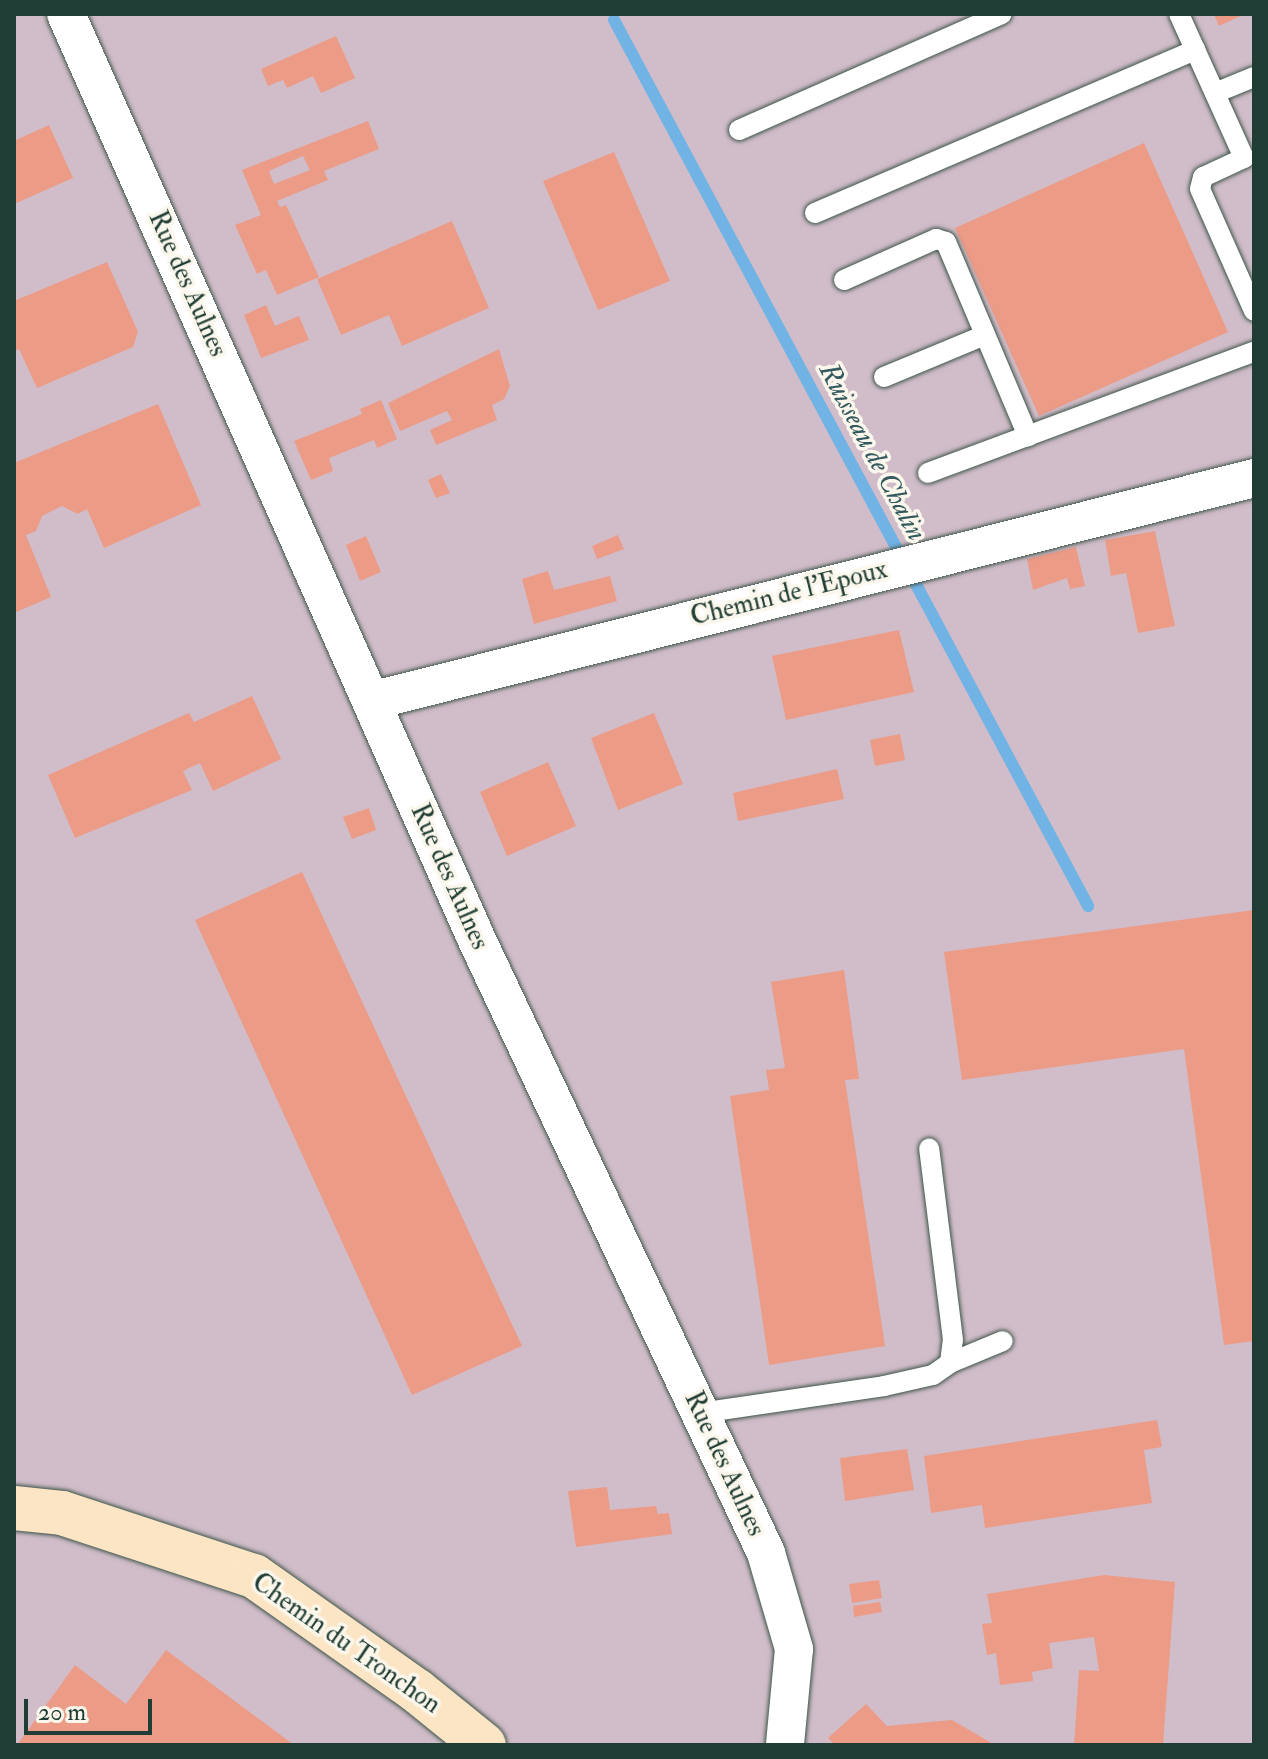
<!DOCTYPE html>
<html>
<head>
<meta charset="utf-8">
<style>
	body { margin:0 }
	#map { position:relative; width:1268px; height:1759px; overflow:hidden; background:#f6e3cc; font-family:"IM FELL Double Pica",serif }
	div>[style] { position:absolute }
	.industrial>* { inset:0; background:#d1bdc9 }
	.stream>* { height:12px; margin:-6px; padding:0 6px; transform-origin:6px; border-radius:6px; background:#72b3e6 }
	.building>* { inset:0; background:#ec9b87 }
	.roads { filter:drop-shadow(0 0 2px #3f564b) drop-shadow(0 0 2px #3f564b) }
	.lane>* { height:20px; margin:-10px; padding:0 10px; transform-origin:10px; border-radius:10px; background:#fff }
	.street>* { height:38px; margin:-19px; padding:0 19px; transform-origin:19px; border-radius:19px; background:#fff }
	.secondary>* { height:44px; margin:-22px; padding:0 22px; transform-origin:22px; border-radius:22px; background:#fce5c4 }
	span { translate:-50% -50%; white-space:nowrap; text-align:center; line-height:1.15; -webkit-text-stroke:7px #fbf7ec; paint-order:stroke }
	.street-label { font-size:26px; color:#1f3d34 }
	.water-label { font-size:28px; color:#345a60; font-style:italic }
	.frame { position:absolute; inset:0; border:16px solid #1f3d34; pointer-events:none }
	.scale { position:absolute; left:24px; top:1699px; width:128px; height:36px; box-sizing:border-box; border:4px solid #1f3d34; border-top:0; padding-left:10px; font-size:24px; line-height:28px; white-space:nowrap; color:#1f3d34; -webkit-text-stroke:6px #fbf7ec; paint-order:stroke }
</style>
</head>
<body>
<div id="map">
	<div class="industrial">
		<i style="clip-path:polygon(14px 14px,1254px 14px,1254px 1745px,14px 1745px)"></i>
	</div>
	<div class="stream">
		<i style="left:614px;top:20px;width:1005px;rotate:61.85deg"></i>
	</div>
	<div class="building">
		<i style="clip-path:polygon(1214px 14px,1245px 14px,1219px 26px)"></i>
		<i style="clip-path:polygon(336px 36px,355px 78px,321px 93px,313px 76px,287px 88px,283px 80px,268px 86px,261px 69px)"></i>
		<i style="clip-path:polygon(evenodd,368px 121px,379px 149px,324px 171px,328px 180px,277px 201px,280px 207px,286px 205px,319px 277px,277px 295px,266px 270px,257px 274px,235px 225px,261px 215px,242px 170px,368px 121px,303px 156px,310px 170px,274px 184px,269px 171px,303px 156px)"></i>
		<i style="clip-path:polygon(49px 125px,73px 178px,14px 204px,14px 141px)"></i>
		<i style="clip-path:polygon(1144px 143px,1228px 332px,1039px 416px,955px 228px)"></i>
		<i style="clip-path:polygon(614px 152px,670px 281px,598px 310px,543px 181px)"></i>
		<i style="clip-path:polygon(452px 221px,489px 308px,402px 346px,389px 315px,341px 335px,317px 279px)"></i>
		<i style="clip-path:polygon(107px 262px,138px 332px,133px 347px,37px 388px,19px 349px,14px 351px,14px 301px)"></i>
		<i style="clip-path:polygon(266px 305px,275px 326px,299px 316px,309px 340px,261px 358px,244px 315px)"></i>
		<i style="clip-path:polygon(499px 349px,510px 386px,504px 399px,492px 405px,497px 420px,436px 445px,430px 430px,452px 420px,447px 411px,400px 431px,388px 403px)"></i>
		<i style="clip-path:polygon(381px 400px,397px 439px,377px 448px,374px 440px,329px 458px,333px 471px,311px 480px,294px 441px,362px 414px,360px 409px)"></i>
		<i style="clip-path:polygon(158px 404px,201px 505px,104px 548px,87px 509px,78px 514px,62px 506px,42px 516px,36px 531px,26px 535px,51px 597px,14px 613px,14px 463px)"></i>
		<i style="clip-path:polygon(441px 474px,450px 493px,436px 498px,428px 480px)"></i>
		<i style="clip-path:polygon(1155px 531px,1175px 626px,1138px 633px,1126px 573px,1111px 576px,1105px 540px)"></i>
		<i style="clip-path:polygon(618px 535px,624px 549px,597px 559px,592px 546px)"></i>
		<i style="clip-path:polygon(366px 536px,381px 572px,360px 581px,346px 545px)"></i>
		<i style="clip-path:polygon(1076px 547px,1085px 586px,1070px 589px,1067px 578px,1033px 590px,1027px 559px)"></i>
		<i style="clip-path:polygon(548px 571px,554px 590px,610px 576px,617px 601px,534px 624px,522px 579px)"></i>
		<i style="clip-path:polygon(899px 630px,914px 692px,786px 720px,772px 656px)"></i>
		<i style="clip-path:polygon(252px 696px,281px 759px,213px 791px,200px 763px,183px 771px,192px 790px,75px 838px,48px 775px,189px 713px,194px 722px)"></i>
		<i style="clip-path:polygon(654px 713px,683px 784px,618px 810px,591px 738px)"></i>
		<i style="clip-path:polygon(900px 734px,905px 760px,875px 766px,870px 740px)"></i>
		<i style="clip-path:polygon(548px 762px,576px 826px,507px 856px,480px 792px)"></i>
		<i style="clip-path:polygon(837px 769px,844px 799px,738px 821px,733px 793px)"></i>
		<i style="clip-path:polygon(369px 808px,376px 830px,352px 839px,343px 817px)"></i>
		<i style="clip-path:polygon(302px 872px,522px 1346px,412px 1395px,195px 920px)"></i>
		<i style="clip-path:polygon(1254px 910px,1254px 1341px,1224px 1345px,1184px 1049px,962px 1080px,944px 952px)"></i>
		<i style="clip-path:polygon(844px 970px,859px 1079px,845px 1080px,885px 1346px,769px 1365px,730px 1096px,769px 1090px,766px 1070px,785px 1068px,771px 982px)"></i>
		<i style="clip-path:polygon(1157px 1420px,1162px 1447px,1144px 1450px,1152px 1503px,985px 1528px,982px 1505px,931px 1513px,924px 1456px)"></i>
		<i style="clip-path:polygon(907px 1449px,914px 1490px,845px 1501px,840px 1458px)"></i>
		<i style="clip-path:polygon(607px 1487px,610px 1510px,656px 1506px,658px 1514px,669px 1513px,672px 1534px,576px 1547px,568px 1491px)"></i>
		<i style="clip-path:polygon(1104px 1575px,1175px 1582px,1163px 1745px,1074px 1745px,1079px 1670px,1099px 1671px,1094px 1637px,1049px 1643px,1053px 1668px,1032px 1672px,1033px 1681px,1000px 1685px,996px 1653px,987px 1655px,982px 1624px,992px 1623px,987px 1594px)"></i>
		<i style="clip-path:polygon(879px 1580px,882px 1598px,852px 1603px,849px 1584px)"></i>
		<i style="clip-path:polygon(880px 1602px,882px 1612px,854px 1617px,853px 1606px)"></i>
		<i style="clip-path:polygon(166px 1650px,294px 1745px,17px 1745px,75px 1665px,126px 1704px)"></i>
		<i style="clip-path:polygon(866px 1704px,887px 1726px,952px 1720px,995px 1745px,835px 1745px,828px 1738px)"></i>
	</div>
	<div class="roads">
		<div class="lane">
			<i style="left:1179px;top:14px;width:158px;rotate:65.7deg"></i>
			<i style="left:1244px;top:158px;width:45px;rotate:155.1deg"></i>
			<i style="left:1203px;top:177px;width:12px;rotate:104deg"></i>
			<i style="left:1200px;top:189px;width:133px;rotate:66.1deg"></i>
			<i style="left:1215px;top:93px;width:42px;rotate:-22.3deg"></i>
			<i style="left:739px;top:130px;width:287px;rotate:-23.8deg"></i>
			<i style="left:815px;top:213px;width:414px;rotate:-23.2deg"></i>
			<i style="left:844px;top:280px;width:101px;rotate:-24deg"></i>
			<i style="left:936px;top:239px;width:10px;rotate:17deg"></i>
			<i style="left:946px;top:242px;width:211px;rotate:67.1deg"></i>
			<i style="left:884px;top:377px;width:109px;rotate:-22.6deg"></i>
			<i style="left:928px;top:473px;width:348px;rotate:-20.4deg"></i>
			<i style="left:950px;top:1363px;width:57px;rotate:-22.5deg"></i>
			<i style="left:700px;top:1413px;width:186px;rotate:-8.3deg"></i>
			<i style="left:884px;top:1386px;width:50px;rotate:-12.7deg"></i>
			<i style="left:933px;top:1375px;width:21px;rotate:-35deg"></i>
			<i style="left:950px;top:1363px;width:23px;rotate:-83deg"></i>
			<i style="left:953px;top:1340px;width:193px;rotate:-97.1deg"></i>
		</div>
		<div class="street">
			<i style="left:66px;top:14px;width:1011px;rotate:66.07deg"></i>
			<i style="left:476px;top:938px;width:680px;rotate:64.75deg"></i>
			<i style="left:766px;top:1553px;width:100px;rotate:73.7deg"></i>
			<i style="left:794px;top:1649px;width:96px;rotate:95.4deg"></i>
			<i style="left:371px;top:701px;width:911px;rotate:-14.17deg"></i>
		</div>
		<div class="secondary">
			<i style="left:14px;top:1508px;width:48px;rotate:5.9deg"></i>
			<i style="left:62px;top:1513px;width:202px;rotate:18.2deg"></i>
			<i style="left:254px;top:1576px;width:199px;rotate:35.2deg"></i>
			<i style="left:417px;top:1691px;width:86px;rotate:38.9deg"></i>
		</div>
	</div>
	<div class="street-label">
		<span style="left:187px;top:284px;rotate:66deg">Rue des Aulnes</span>
		<span style="left:789px;top:594px;rotate:-14deg">Chemin de l'Epoux</span>
		<span style="left:449px;top:877px;rotate:66deg">Rue des Aulnes</span>
		<span style="left:724px;top:1464px;rotate:65deg">Rue des Aulnes</span>
		<span style="left:346px;top:1644px;rotate:35deg">Chemin du Tronchon</span>
	</div>
	<div class="water-label">
		<span style="left:872px;top:452px;rotate:62deg">Ruisseau de Chalin</span>
	</div>
	<div class="frame"></div>
	<div class="scale">20 m</div>
</div>
</body>
</html>
